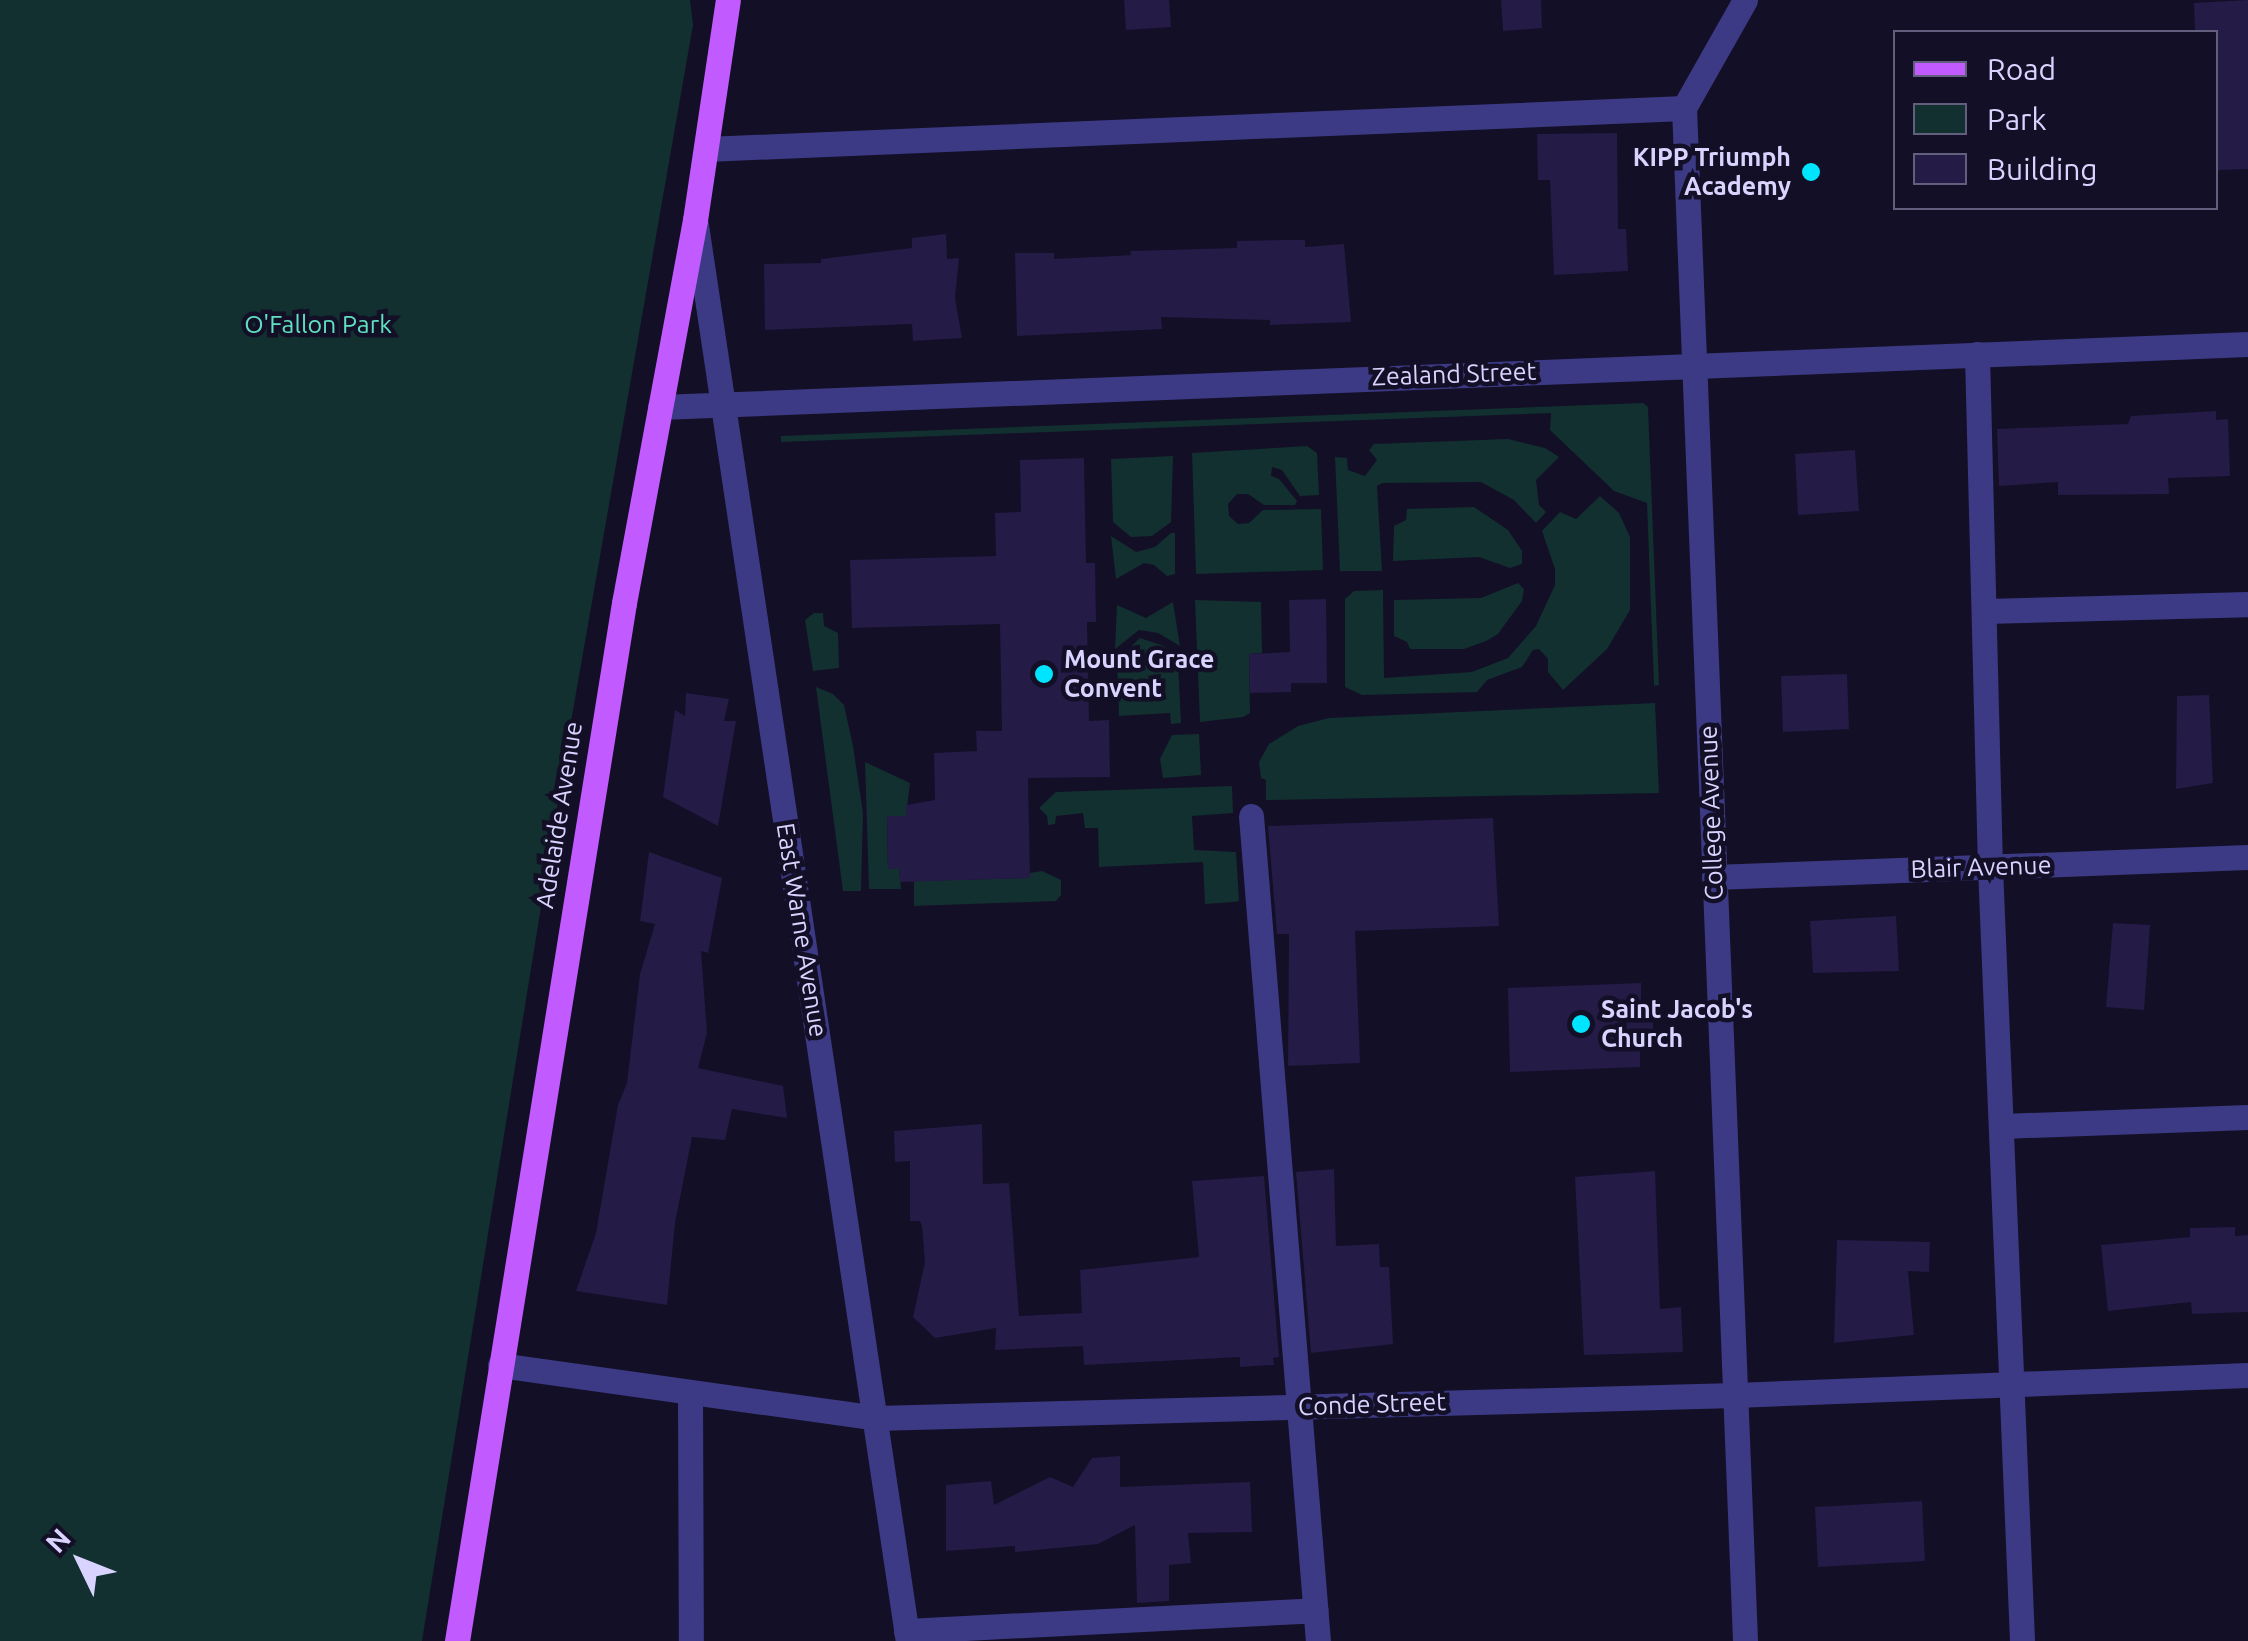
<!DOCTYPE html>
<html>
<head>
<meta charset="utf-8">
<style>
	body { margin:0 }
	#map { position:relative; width:2248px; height:1641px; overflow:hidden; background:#130f26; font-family:Ubuntu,sans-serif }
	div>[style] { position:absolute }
	.green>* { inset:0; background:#12302f }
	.building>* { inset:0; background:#241b47 }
	.minor>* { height:25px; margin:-12.5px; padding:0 12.5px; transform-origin:12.5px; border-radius:12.5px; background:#3d3a85 }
	.major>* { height:25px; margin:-12.5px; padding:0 12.5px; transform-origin:12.5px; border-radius:12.5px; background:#c25bff }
	.dots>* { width:28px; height:28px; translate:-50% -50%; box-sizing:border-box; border:5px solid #130f26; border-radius:50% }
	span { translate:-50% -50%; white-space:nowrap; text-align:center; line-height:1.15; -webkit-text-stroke:9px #130f26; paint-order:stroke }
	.poi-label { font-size:25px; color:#d9d4ff; font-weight:700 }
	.right { translate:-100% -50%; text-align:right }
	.left { translate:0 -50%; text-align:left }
	.park-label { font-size:25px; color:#5fe0c0 }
	.street-label { font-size:25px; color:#d9d4ff }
	.legend { position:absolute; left:1893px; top:30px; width:325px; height:180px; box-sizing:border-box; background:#130f26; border:2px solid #625e7d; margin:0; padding:12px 18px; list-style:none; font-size:30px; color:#d9d4ff }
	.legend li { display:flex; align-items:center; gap:20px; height:50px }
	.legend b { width:50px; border:2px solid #625e7d }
	.north { position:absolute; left:30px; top:1511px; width:100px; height:100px; -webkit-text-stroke:8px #130f26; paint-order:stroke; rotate:313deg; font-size:28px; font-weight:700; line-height:40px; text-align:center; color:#d9d4ff }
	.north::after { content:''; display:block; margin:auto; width:35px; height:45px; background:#d9d4ff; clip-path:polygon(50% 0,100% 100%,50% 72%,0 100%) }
</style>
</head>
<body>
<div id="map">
	<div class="green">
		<i style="clip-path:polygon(0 0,690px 0,693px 25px,572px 716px,422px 1641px,0 1641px)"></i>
		<i style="clip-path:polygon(1643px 403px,1648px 407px,1659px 685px,1654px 686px,1647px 503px,1614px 491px,1550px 430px,1551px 413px,781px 442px,781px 436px)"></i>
		<i style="clip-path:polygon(1508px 439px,1545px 448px,1559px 457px,1536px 480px,1539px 505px,1546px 512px,1536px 523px,1514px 500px,1481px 482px,1382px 483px,1377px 486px,1382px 571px,1340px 571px,1335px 457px,1347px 458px,1348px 470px,1365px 476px,1377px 460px,1369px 450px,1374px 444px)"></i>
		<i style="clip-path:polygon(1307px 446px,1317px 453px,1319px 495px,1300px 496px,1282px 470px,1272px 467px,1271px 476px,1279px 479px,1297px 501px,1295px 505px,1264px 505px,1248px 494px,1237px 494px,1228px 504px,1229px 516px,1238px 524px,1249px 523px,1263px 510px,1321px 509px,1323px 570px,1196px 574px,1192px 453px)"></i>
		<i style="clip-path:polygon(1173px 456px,1171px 522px,1152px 536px,1131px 537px,1113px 522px,1111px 459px)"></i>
		<i style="clip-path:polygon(1600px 496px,1619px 513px,1630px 537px,1630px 610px,1607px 649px,1563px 690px,1548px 672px,1548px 659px,1539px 649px,1533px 650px,1522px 667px,1487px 680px,1477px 692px,1362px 695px,1345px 687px,1345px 599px,1354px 591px,1383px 590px,1384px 678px,1472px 672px,1508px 658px,1536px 626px,1555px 585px,1555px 569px,1542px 531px,1560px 512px,1576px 519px)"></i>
		<i style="clip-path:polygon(1474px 507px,1508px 530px,1522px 551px,1522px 564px,1510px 568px,1479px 557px,1393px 561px,1394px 526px,1406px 520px,1407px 509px)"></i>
		<i style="clip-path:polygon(1171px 533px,1175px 533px,1175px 574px,1167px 576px,1154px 565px,1144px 563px,1116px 579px,1111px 536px,1136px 552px,1155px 547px)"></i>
		<i style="clip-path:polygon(1518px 583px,1524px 589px,1522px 601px,1498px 634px,1486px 641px,1464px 649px,1410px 649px,1407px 642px,1394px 636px,1394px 600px,1481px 598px)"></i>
		<i style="clip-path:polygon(1195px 600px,1261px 602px,1262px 653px,1249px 654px,1250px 713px,1243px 717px,1200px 722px)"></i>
		<i style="clip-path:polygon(1173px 602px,1180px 646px,1158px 633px,1139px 630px,1115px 649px,1117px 605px,1146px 618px)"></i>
		<i style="clip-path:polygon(814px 613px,823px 613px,824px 626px,838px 633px,839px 668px,813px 671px,805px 620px)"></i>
		<i style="clip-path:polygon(1140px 638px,1164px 646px,1178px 661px,1181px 723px,1171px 724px,1170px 713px,1119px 716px,1117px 660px)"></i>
		<i style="clip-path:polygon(816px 687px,833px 694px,844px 705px,853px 746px,863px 813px,861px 891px,843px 891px)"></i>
		<i style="clip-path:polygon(1655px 703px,1659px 793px,1266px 800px,1266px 780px,1261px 778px,1259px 762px,1269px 744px,1298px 726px,1329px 718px)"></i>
		<i style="clip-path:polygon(1199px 734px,1201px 775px,1163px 778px,1160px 759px,1172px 735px)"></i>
		<i style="clip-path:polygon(865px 762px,910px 783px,906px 816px,887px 817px,888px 868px,899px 868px,901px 889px,869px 889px)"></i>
		<i style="clip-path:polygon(1232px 786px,1233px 813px,1192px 816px,1194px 850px,1236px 852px,1239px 901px,1234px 902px,1205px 904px,1203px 862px,1099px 867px,1098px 828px,1085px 828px,1083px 813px,1056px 816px,1055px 824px,1048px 825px,1047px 816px,1039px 808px,1056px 792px)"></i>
		<i style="clip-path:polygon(1042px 871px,1061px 880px,1061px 895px,1056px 901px,914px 906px,914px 881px,1029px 878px,1030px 873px)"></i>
	</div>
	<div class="building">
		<i style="clip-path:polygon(1124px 0,1169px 0,1171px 27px,1126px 30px)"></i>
		<i style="clip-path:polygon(1501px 0,1541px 0,1542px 28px,1503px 31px)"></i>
		<i style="clip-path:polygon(2248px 0,2248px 169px,2216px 170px,2216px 32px,2195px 32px,2194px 3px)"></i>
		<i style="clip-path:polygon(1617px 133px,1618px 229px,1626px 229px,1628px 271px,1554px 275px,1550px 180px,1538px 180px,1537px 134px)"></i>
		<i style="clip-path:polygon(946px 234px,947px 259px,959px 258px,955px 298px,962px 338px,913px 341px,912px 324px,765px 330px,764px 264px,821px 263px,821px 259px,912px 248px,912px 238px)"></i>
		<i style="clip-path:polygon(1289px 240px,1305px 240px,1305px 247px,1344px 244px,1351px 322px,1270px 325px,1270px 320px,1161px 317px,1162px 329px,1017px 336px,1015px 253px,1054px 253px,1054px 259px,1116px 256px,1131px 255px,1130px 251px,1237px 248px,1237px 241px)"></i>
		<i style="clip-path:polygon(2216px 411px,2216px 420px,2228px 419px,2230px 476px,2168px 478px,2169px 494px,2058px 495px,2058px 482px,1999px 486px,1997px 429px,2128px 424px,2131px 416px)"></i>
		<i style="clip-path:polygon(1855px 450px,1859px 511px,1798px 515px,1795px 454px)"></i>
		<i style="clip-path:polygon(1084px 458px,1086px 563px,1095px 563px,1096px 622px,1087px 622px,1089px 721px,1109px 720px,1110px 777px,1028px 778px,1030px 878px,900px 882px,899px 868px,888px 869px,887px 816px,906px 816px,906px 805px,935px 800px,934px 753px,977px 751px,976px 731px,1002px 731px,1000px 624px,852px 628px,850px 560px,996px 556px,995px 513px,1021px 512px,1020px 460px)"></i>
		<i style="clip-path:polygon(1326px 599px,1327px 683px,1291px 683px,1291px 692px,1250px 693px,1249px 654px,1290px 652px,1289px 600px)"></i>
		<i style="clip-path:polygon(1847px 674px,1849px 729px,1783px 732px,1781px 676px)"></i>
		<i style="clip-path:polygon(686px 693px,729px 699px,724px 721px,736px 721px,718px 826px,663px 797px,675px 710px,685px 716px)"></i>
		<i style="clip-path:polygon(2209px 695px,2213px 783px,2176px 789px,2177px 696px)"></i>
		<i style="clip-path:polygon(1493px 818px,1499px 926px,1355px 931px,1360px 1063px,1288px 1066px,1289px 934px,1277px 934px,1268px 826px)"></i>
		<i style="clip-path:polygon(649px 852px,722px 878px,708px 953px,701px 951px,707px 1033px,698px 1068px,783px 1086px,787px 1118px,732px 1109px,725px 1140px,692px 1137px,675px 1223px,667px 1305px,576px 1291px,596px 1233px,618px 1105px,627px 1083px,640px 974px,655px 924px,640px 921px)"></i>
		<i style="clip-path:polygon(1896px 916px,1899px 971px,1813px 973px,1810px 921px)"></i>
		<i style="clip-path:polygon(2113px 923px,2150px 925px,2144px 1010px,2106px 1007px)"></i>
		<i style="clip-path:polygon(1641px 983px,1641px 1008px,1652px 1008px,1654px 1039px,1640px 1040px,1640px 1067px,1510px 1072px,1508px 988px)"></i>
		<i style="clip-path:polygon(982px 1124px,983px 1184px,1009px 1183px,1019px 1316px,1082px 1313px,1080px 1270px,1199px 1257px,1192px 1181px,1264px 1176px,1279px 1357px,1273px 1358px,1274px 1365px,1240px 1367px,1240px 1357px,1084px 1365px,1083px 1346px,995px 1350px,996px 1328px,935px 1338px,913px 1317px,925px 1262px,922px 1226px,920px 1221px,910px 1221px,910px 1161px,895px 1162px,894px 1131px)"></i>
		<i style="clip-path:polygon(1334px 1169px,1336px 1246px,1379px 1244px,1380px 1267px,1389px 1267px,1393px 1344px,1311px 1353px,1296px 1172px)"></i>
		<i style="clip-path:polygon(1655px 1171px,1660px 1309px,1681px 1307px,1683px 1352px,1584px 1355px,1575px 1177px)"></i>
		<i style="clip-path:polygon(2235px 1227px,2235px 1236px,2248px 1235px,2248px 1312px,2192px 1314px,2191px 1302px,2108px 1311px,2101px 1245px,2190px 1237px,2190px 1228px)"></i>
		<i style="clip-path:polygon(1837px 1240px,1930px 1242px,1929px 1272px,1908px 1271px,1914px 1335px,1834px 1343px)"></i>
		<i style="clip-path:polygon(1120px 1456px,1120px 1487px,1250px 1482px,1252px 1532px,1188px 1533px,1191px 1563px,1169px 1565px,1169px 1601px,1137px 1603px,1135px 1525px,1098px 1544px,1015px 1552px,1015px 1546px,946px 1551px,946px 1485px,991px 1481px,994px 1505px,1050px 1477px,1073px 1487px,1092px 1458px)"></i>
		<i style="clip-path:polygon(1922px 1501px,1925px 1561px,1818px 1567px,1815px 1507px)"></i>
	</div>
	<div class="minor">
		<i style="left:1745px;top:0;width:124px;rotate:119.5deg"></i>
		<i style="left:1684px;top:108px;width:1534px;rotate:87.72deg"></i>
		<i style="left:706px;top:149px;width:979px;rotate:-2.4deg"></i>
		<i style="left:696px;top:225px;width:1432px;rotate:81.49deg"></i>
		<i style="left:1977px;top:354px;width:513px;rotate:88.55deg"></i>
		<i style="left:1990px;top:867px;width:775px;rotate:87.63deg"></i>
		<i style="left:660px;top:407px;width:1589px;rotate:-2.27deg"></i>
		<i style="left:1985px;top:611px;width:263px;rotate:-1.5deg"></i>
		<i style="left:1251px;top:816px;width:828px;rotate:85.36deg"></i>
		<i style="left:1714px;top:877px;width:534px;rotate:-2.14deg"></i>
		<i style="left:2002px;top:1126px;width:246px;rotate:-2.1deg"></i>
		<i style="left:500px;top:1365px;width:379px;rotate:8deg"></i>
		<i style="left:875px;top:1418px;width:860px;rotate:-1.53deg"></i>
		<i style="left:1735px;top:1395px;width:513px;rotate:-2.23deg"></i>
		<i style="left:690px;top:1392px;width:249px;rotate:89.8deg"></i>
		<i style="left:906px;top:1631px;width:410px;rotate:-2.9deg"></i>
	</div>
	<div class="major">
		<i style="left:457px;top:1641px;width:1051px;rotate:-80.86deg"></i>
		<i style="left:624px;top:603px;width:390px;rotate:-79.5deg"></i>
		<i style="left:695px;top:220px;width:222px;rotate:-81.5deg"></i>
	</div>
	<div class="dots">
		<i style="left:1811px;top:172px;background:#00e5ff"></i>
		<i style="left:1044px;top:674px;background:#00e5ff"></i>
		<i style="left:1581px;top:1024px;background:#00e5ff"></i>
	</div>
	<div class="poi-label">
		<span class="right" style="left:1791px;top:172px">KIPP Triumph<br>Academy</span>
		<span class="left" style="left:1064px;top:674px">Mount Grace<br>Convent</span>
		<span class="left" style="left:1601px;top:1024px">Saint Jacob's<br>Church</span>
	</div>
	<div class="park-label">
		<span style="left:318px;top:324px">O'Fallon Park</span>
	</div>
	<div class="street-label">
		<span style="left:1454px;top:374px;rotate:-2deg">Zealand Street</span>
		<span style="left:1711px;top:813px;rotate:-92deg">College Avenue</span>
		<span style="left:559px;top:815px;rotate:-81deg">Adelaide Avenue</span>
		<span style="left:1981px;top:867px;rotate:-2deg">Blair Avenue</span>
		<span style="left:802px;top:930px;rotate:81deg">East Warne Avenue</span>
		<span style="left:1372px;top:1404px;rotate:-2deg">Conde Street</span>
	</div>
	<ul class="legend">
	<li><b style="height:12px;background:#c25bff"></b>Road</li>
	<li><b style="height:28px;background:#12302f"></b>Park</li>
	<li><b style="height:28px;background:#241b47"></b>Building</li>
	</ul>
	<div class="north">N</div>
</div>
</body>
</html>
